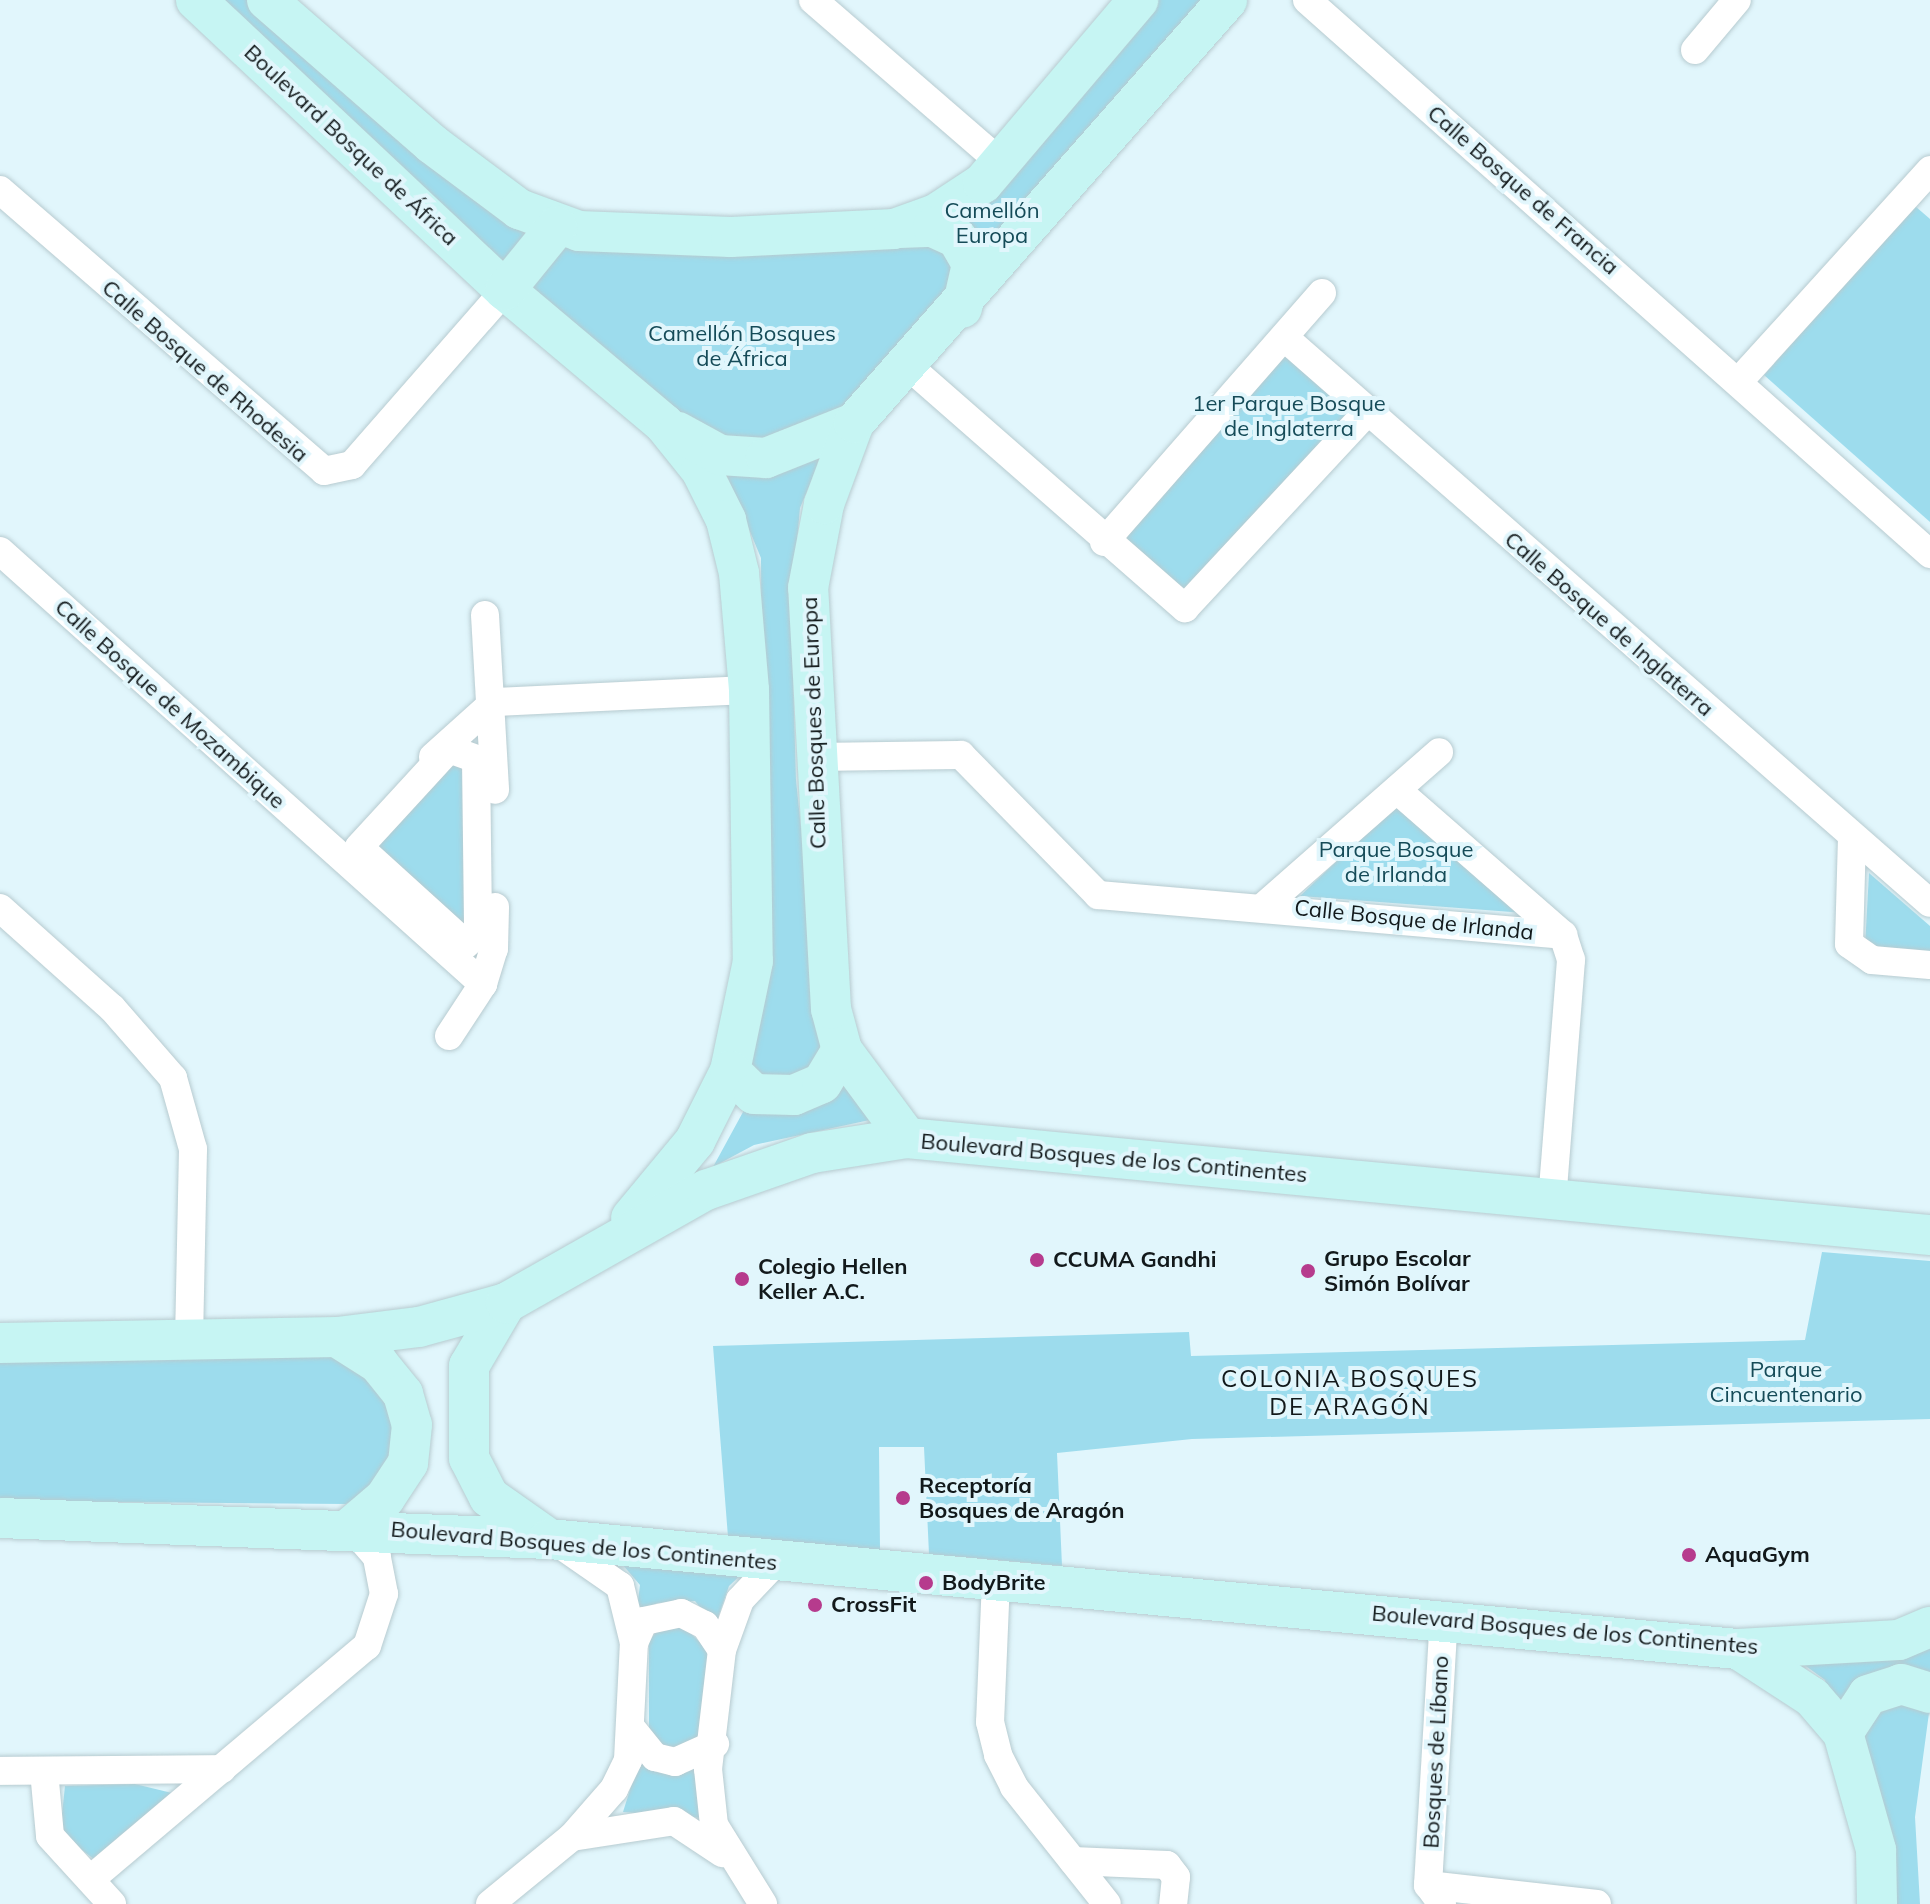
<!DOCTYPE html>
<html>
<head>
<meta charset="utf-8">
<style>
	body { margin:0 }
	#map { position:relative; width:1930px; height:1904px; overflow:hidden; background:#e1f6fc; font-family:Mulish,sans-serif }
	div>[style] { position:absolute }
	.green>* { inset:0; background:#9ddced }
	.roads { filter:drop-shadow(0 0 2px #b7cbd0) drop-shadow(0 0 2px #b7cbd0) }
	.street>* { height:28px; margin:-14px; padding:0 14px; transform-origin:14px; border-radius:14px; background:#fff }
	.secondary>* { height:40px; margin:-20px; padding:0 20px; transform-origin:20px; border-radius:20px; background:#c6f5f3 }
	.dots>* { width:22px; height:22px; translate:-50% -50%; box-sizing:border-box; border:4px solid #e1f6fc; border-radius:50% }
	span { translate:-50% -50%; white-space:nowrap; text-align:center; line-height:1.15; -webkit-text-stroke:8px #e1f6fc; paint-order:stroke }
	.street-label { font-size:22px; color:#12191b }
	.park-label { font-size:22px; color:#154b58 }
	.poi-label { font-size:22px; color:#12191b; font-weight:700 }
	.left { translate:0 -50%; text-align:left }
	.neighbourhood-label { font-size:24px; color:#12191b; letter-spacing:2px }
</style>
</head>
<body>
<div id="map">
	<div class="green">
		<i style="clip-path:polygon(214px 0,255px 0,528px 230px,510px 274px)"></i>
		<i style="clip-path:polygon(1153px 0,1216px 0,981px 272px,960px 229px,964px 211px)"></i>
		<i style="clip-path:polygon(1915px 206px,1930px 219px,1930px 522px,1764px 375px)"></i>
		<i style="clip-path:polygon(928px 237px,951px 253px,951px 301px,824px 424px,754px 444px,698px 437px,534px 291px,534px 262px,552px 241px)"></i>
		<i style="clip-path:polygon(1285px 338px,1367px 412px,1185px 608px,1104px 542px)"></i>
		<i style="clip-path:polygon(823px 453px,800px 508px,791px 609px,796px 780px,825px 1062px,806px 1079px,745px 1073px,763px 966px,761px 558px,724px 469px)"></i>
		<i style="clip-path:polygon(449px 749px,476px 759px,478px 934px,359px 847px)"></i>
		<i style="clip-path:polygon(1395px 806px,1525px 913px,1300px 896px)"></i>
		<i style="clip-path:polygon(1869px 873px,1930px 926px,1930px 954px,1865px 947px)"></i>
		<i style="clip-path:polygon(841px 1084px,879px 1118px,754px 1145px,713px 1167px,749px 1101px)"></i>
		<i style="clip-path:polygon(1822px 1252px,1930px 1261px,1930px 1419px,1192px 1439px,1057px 1453px,1062px 1566px,929px 1554px,924px 1447px,879px 1447px,880px 1550px,728px 1537px,713px 1346px,1189px 1332px,1191px 1356px,1805px 1340px)"></i>
		<i style="clip-path:polygon(343px 1349px,363px 1364px,397px 1425px,389px 1464px,374px 1486px,346px 1504px,0 1501px,0 1359px)"></i>
		<i style="clip-path:polygon(622px 1564px,745px 1571px,729px 1586px,715px 1626px,695px 1601px,657px 1603px,636px 1616px,640px 1585px)"></i>
		<i style="clip-path:polygon(1930px 1614px,1930px 1676px,1831px 1707px,1825px 1680px,1784px 1650px)"></i>
		<i style="clip-path:polygon(681px 1624px,712px 1654px,705px 1727px,695px 1744px,679px 1747px,659px 1745px,649px 1730px,649px 1641px,662px 1625px)"></i>
		<i style="clip-path:polygon(1876px 1703px,1921px 1705px,1929px 1713px,1915px 1817px,1920px 1904px,1868px 1904px,1860px 1716px)"></i>
		<i style="clip-path:polygon(640px 1758px,699px 1763px,704px 1818px,623px 1812px)"></i>
		<i style="clip-path:polygon(135px 1784px,176px 1794px,95px 1860px,60px 1833px,65px 1786px)"></i>
	</div>
	<div class="roads">
		<div class="street">
			<i style="left:813px;top:0;width:249px;rotate:40.9deg"></i>
			<i style="left:1307px;top:0;width:834px;rotate:41.64deg"></i>
			<i style="left:1695px;top:50px;width:65px;rotate:-50deg"></i>
			<i style="left:0;top:190px;width:429px;rotate:40.9deg"></i>
			<i style="left:324px;top:471px;width:29px;rotate:-12deg"></i>
			<i style="left:352px;top:465px;width:232px;rotate:-48.8deg"></i>
			<i style="left:1285px;top:338px;width:857px;rotate:41.22deg"></i>
			<i style="left:906px;top:364px;width:371px;rotate:41.2deg"></i>
			<i style="left:1185px;top:608px;width:267px;rotate:-47.1deg"></i>
			<i style="left:1739px;top:381px;width:285px;rotate:-47.8deg"></i>
			<i style="left:1104px;top:542px;width:331px;rotate:-48.8deg"></i>
			<i style="left:0;top:551px;width:649px;rotate:41.88deg"></i>
			<i style="left:485px;top:615px;width:175px;rotate:86.7deg"></i>
			<i style="left:449px;top:749px;width:29px;rotate:20deg"></i>
			<i style="left:476px;top:759px;width:175px;rotate:89.3deg"></i>
			<i style="left:478px;top:934px;width:16px;rotate:140deg"></i>
			<i style="left:466px;top:944px;width:144px;rotate:-137.8deg"></i>
			<i style="left:359px;top:847px;width:133px;rotate:-47.4deg"></i>
			<i style="left:433px;top:757px;width:82px;rotate:-42deg"></i>
			<i style="left:494px;top:702px;width:255px;rotate:-2.7deg"></i>
			<i style="left:812px;top:757px;width:149px;rotate:-0.8deg"></i>
			<i style="left:961px;top:755px;width:196px;rotate:45.6deg"></i>
			<i style="left:1098px;top:895px;width:467px;rotate:4.9deg"></i>
			<i style="left:1397px;top:790px;width:220px;rotate:41.1deg"></i>
			<i style="left:1563px;top:935px;width:26px;rotate:72deg"></i>
			<i style="left:1571px;top:960px;width:240px;rotate:94.5deg"></i>
			<i style="left:1852px;top:837px;width:107px;rotate:91.6deg"></i>
			<i style="left:1849px;top:944px;width:28px;rotate:35deg"></i>
			<i style="left:1872px;top:960px;width:58px;rotate:4.9deg"></i>
			<i style="left:1264px;top:906px;width:233px;rotate:-41.3deg"></i>
			<i style="left:0;top:908px;width:150px;rotate:41.8deg"></i>
			<i style="left:112px;top:1008px;width:93px;rotate:48.9deg"></i>
			<i style="left:173px;top:1078px;width:74px;rotate:74.3deg"></i>
			<i style="left:193px;top:1149px;width:188px;rotate:91.2deg"></i>
			<i style="left:449px;top:1036px;width:62px;rotate:-56.8deg"></i>
			<i style="left:483px;top:984px;width:37px;rotate:-73deg"></i>
			<i style="left:494px;top:949px;width:42px;rotate:-88.6deg"></i>
			<i style="left:996px;top:1580px;width:142px;rotate:92.4deg"></i>
			<i style="left:990px;top:1722px;width:34px;rotate:76deg"></i>
			<i style="left:998px;top:1755px;width:36px;rotate:63deg"></i>
			<i style="left:1014px;top:1787px;width:149px;rotate:51.5deg"></i>
			<i style="left:634px;top:1643px;width:24px;rotate:-66deg"></i>
			<i style="left:644px;top:1621px;width:38px;rotate:-12deg"></i>
			<i style="left:681px;top:1613px;width:27px;rotate:27deg"></i>
			<i style="left:705px;top:1625px;width:30px;rotate:56deg"></i>
			<i style="left:633px;top:1730px;width:35px;rotate:51deg"></i>
			<i style="left:655px;top:1757px;width:21px;rotate:14deg"></i>
			<i style="left:675px;top:1762px;width:44px;rotate:-24.2deg"></i>
			<i style="left:0;top:1771px;width:222px;rotate:-0.5deg"></i>
			<i style="left:44px;top:1771px;width:65px;rotate:84.7deg"></i>
			<i style="left:50px;top:1836px;width:92px;rotate:47.6deg"></i>
			<i style="left:572px;top:1837px;width:103px;rotate:-8.9deg"></i>
			<i style="left:674px;top:1821px;width:58px;rotate:33.7deg"></i>
			<i style="left:1073px;top:1861px;width:94px;rotate:2.4deg"></i>
			<i style="left:1167px;top:1865px;width:15px;rotate:53deg"></i>
			<i style="left:1176px;top:1877px;width:27px;rotate:96deg"></i>
			<i style="left:92px;top:1878px;width:360px;rotate:-40.2deg"></i>
			<i style="left:367px;top:1646px;width:55px;rotate:-71.9deg"></i>
			<i style="left:384px;top:1594px;width:38px;rotate:-101deg"></i>
			<i style="left:377px;top:1557px;width:40px;rotate:-131deg"></i>
			<i style="left:1428px;top:1885px;width:170px;rotate:6.4deg"></i>
			<i style="left:490px;top:1904px;width:106px;rotate:-39.3deg"></i>
			<i style="left:572px;top:1837px;width:64px;rotate:-48.8deg"></i>
			<i style="left:614px;top:1789px;width:32px;rotate:-64deg"></i>
			<i style="left:628px;top:1760px;width:117px;rotate:-87.1deg"></i>
			<i style="left:634px;top:1643px;width:59px;rotate:-103.8deg"></i>
			<i style="left:620px;top:1586px;width:72px;rotate:-145.2deg"></i>
			<i style="left:763px;top:1904px;width:93px;rotate:-121.8deg"></i>
			<i style="left:714px;top:1825px;width:56px;rotate:-96.1deg"></i>
			<i style="left:708px;top:1769px;width:120px;rotate:-83.3deg"></i>
			<i style="left:722px;top:1650px;width:53px;rotate:-70.2deg"></i>
			<i style="left:740px;top:1600px;width:51px;rotate:-46.6deg"></i>
			<i style="left:1442px;top:1904px;width:24px;rotate:-126deg"></i>
			<i style="left:1428px;top:1885px;width:266px;rotate:-86.6deg"></i>
		</div>
		<div class="secondary">
			<i style="left:196px;top:0;width:424px;rotate:43.2deg"></i>
			<i style="left:505px;top:290px;width:208px;rotate:40.1deg"></i>
			<i style="left:664px;top:424px;width:59px;rotate:51.2deg"></i>
			<i style="left:701px;top:470px;width:56px;rotate:63.4deg"></i>
			<i style="left:726px;top:520px;width:55px;rotate:76.2deg"></i>
			<i style="left:739px;top:573px;width:117px;rotate:85.1deg"></i>
			<i style="left:749px;top:690px;width:271px;rotate:89.2deg"></i>
			<i style="left:753px;top:961px;width:112px;rotate:101.8deg"></i>
			<i style="left:730px;top:1071px;width:78px;rotate:116.6deg"></i>
			<i style="left:695px;top:1141px;width:100px;rotate:129.7deg"></i>
			<i style="left:267px;top:0;width:219px;rotate:41.1deg"></i>
			<i style="left:432px;top:144px;width:109px;rotate:36.8deg"></i>
			<i style="left:519px;top:209px;width:64px;rotate:20.1deg"></i>
			<i style="left:579px;top:231px;width:152px;rotate:2.3deg"></i>
			<i style="left:731px;top:237px;width:163px;rotate:-2.8deg"></i>
			<i style="left:894px;top:229px;width:45px;rotate:-19.7deg"></i>
			<i style="left:936px;top:214px;width:56px;rotate:-33.4deg"></i>
			<i style="left:983px;top:183px;width:240px;rotate:-49.7deg"></i>
			<i style="left:899px;top:228px;width:34px;rotate:-2deg"></i>
			<i style="left:933px;top:227px;width:26px;rotate:25deg"></i>
			<i style="left:957px;top:238px;width:30px;rotate:60deg"></i>
			<i style="left:972px;top:264px;width:45px;rotate:102.8deg"></i>
			<i style="left:505px;top:290px;width:82px;rotate:-50.9deg"></i>
			<i style="left:678px;top:432px;width:48px;rotate:28.7deg"></i>
			<i style="left:720px;top:455px;width:46px;rotate:3.7deg"></i>
			<i style="left:766px;top:458px;width:95px;rotate:-21.7deg"></i>
			<i style="left:730px;top:1071px;width:33px;rotate:44deg"></i>
			<i style="left:754px;top:1094px;width:40px;rotate:1.4deg"></i>
			<i style="left:794px;top:1095px;width:30px;rotate:-23deg"></i>
			<i style="left:822px;top:1083px;width:39px;rotate:-59deg"></i>
			<i style="left:907px;top:1138px;width:109px;rotate:-126.5deg"></i>
			<i style="left:842px;top:1050px;width:42px;rotate:-105deg"></i>
			<i style="left:831px;top:1009px;width:422px;rotate:-93.1deg"></i>
			<i style="left:808px;top:588px;width:86px;rotate:-79.2deg"></i>
			<i style="left:824px;top:504px;width:86px;rotate:-69.7deg"></i>
			<i style="left:854px;top:423px;width:564px;rotate:-48.59deg"></i>
			<i style="left:506px;top:1303px;width:73px;rotate:120.4deg"></i>
			<i style="left:469px;top:1366px;width:92px;rotate:90deg"></i>
			<i style="left:469px;top:1458px;width:44px;rotate:62.9deg"></i>
			<i style="left:489px;top:1497px;width:73px;rotate:35deg"></i>
			<i style="left:337px;top:1337px;width:49px;rotate:32.4deg"></i>
			<i style="left:378px;top:1363px;width:40px;rotate:51deg"></i>
			<i style="left:403px;top:1394px;width:32px;rotate:74deg"></i>
			<i style="left:412px;top:1425px;width:38px;rotate:96deg"></i>
			<i style="left:408px;top:1463px;width:42px;rotate:123.3deg"></i>
			<i style="left:385px;top:1498px;width:45px;rotate:139.5deg"></i>
			<i style="left:0;top:1343px;width:337px;rotate:-1deg"></i>
			<i style="left:337px;top:1337px;width:83px;rotate:-7deg"></i>
			<i style="left:419px;top:1327px;width:90px;rotate:-15.4deg"></i>
			<i style="left:506px;top:1303px;width:230px;rotate:-29.5deg"></i>
			<i style="left:706px;top:1190px;width:112px;rotate:-19.2deg"></i>
			<i style="left:812px;top:1153px;width:96px;rotate:-9deg"></i>
			<i style="left:907px;top:1138px;width:1028px;rotate:5.42deg"></i>
			<i style="left:0;top:1518px;width:549px;rotate:2.19deg"></i>
			<i style="left:549px;top:1539px;width:1194px;rotate:5.29deg"></i>
			<i style="left:1738px;top:1649px;width:161px;rotate:-3.2deg"></i>
			<i style="left:1899px;top:1640px;width:34px;rotate:-23deg"></i>
			<i style="left:1738px;top:1649px;width:88px;rotate:33deg"></i>
			<i style="left:1812px;top:1697px;width:48px;rotate:49.3deg"></i>
			<i style="left:1843px;top:1733px;width:122px;rotate:74.2deg"></i>
			<i style="left:1876px;top:1850px;width:54px;rotate:88.9deg"></i>
			<i style="left:1843px;top:1733px;width:45px;rotate:-56.7deg"></i>
			<i style="left:1868px;top:1695px;width:35px;rotate:-18deg"></i>
			<i style="left:1901px;top:1684px;width:30px;rotate:17deg"></i>
		</div>
	</div>
	<div class="dots">
		<i style="left:1037px;top:1260px;background:#b63b8d"></i>
		<i style="left:1308px;top:1271px;background:#b63b8d"></i>
		<i style="left:742px;top:1279px;background:#b63b8d"></i>
		<i style="left:903px;top:1498px;background:#b63b8d"></i>
		<i style="left:1689px;top:1555px;background:#b63b8d"></i>
		<i style="left:926px;top:1583px;background:#b63b8d"></i>
		<i style="left:815px;top:1605px;background:#b63b8d"></i>
	</div>
	<div class="street-label">
		<span style="left:351px;top:145px;rotate:43deg">Boulevard Bosque de África</span>
		<span style="left:1523px;top:190px;rotate:41deg">Calle Bosque de Francia</span>
		<span style="left:205px;top:371px;rotate:41deg">Calle Bosque de Rhodesia</span>
		<span style="left:1609px;top:624px;rotate:41deg">Calle Bosque de Inglaterra</span>
		<span style="left:170px;top:704px;rotate:42deg">Calle Bosque de Mozambique</span>
		<span style="left:814px;top:723px;rotate:-92deg">Calle Bosques de Europa</span>
		<span style="left:1414px;top:920px;rotate:6deg">Calle Bosque de Irlanda</span>
		<span style="left:1114px;top:1158px;rotate:5deg">Boulevard Bosques de los Continentes</span>
		<span style="left:584px;top:1546px;rotate:5deg">Boulevard Bosques de los Continentes</span>
		<span style="left:1565px;top:1630px;rotate:5deg">Boulevard Bosques de los Continentes</span>
		<span style="left:1436px;top:1752px;rotate:-87deg">Bosques de Líbano</span>
	</div>
	<div class="park-label">
		<span style="left:992px;top:223px">Camellón<br>Europa</span>
		<span style="left:742px;top:346px">Camellón Bosques<br>de África</span>
		<span style="left:1289px;top:416px">1er Parque Bosque<br>de Inglaterra</span>
		<span style="left:1396px;top:862px">Parque Bosque<br>de Irlanda</span>
		<span style="left:1786px;top:1382px">Parque<br>Cincuentenario</span>
	</div>
	<div class="poi-label">
		<span class="left" style="left:1324px;top:1271px">Grupo Escolar<br>Simón Bolívar</span>
		<span class="left" style="left:1053px;top:1260px">CCUMA Gandhi</span>
		<span class="left" style="left:758px;top:1279px">Colegio Hellen<br>Keller A.C.</span>
		<span class="left" style="left:919px;top:1498px">Receptoría<br>Bosques de Aragón</span>
		<span class="left" style="left:1705px;top:1555px">AquaGym</span>
		<span class="left" style="left:942px;top:1583px">BodyBrite</span>
		<span class="left" style="left:831px;top:1605px">CrossFit</span>
	</div>
	<div class="neighbourhood-label">
		<span style="left:1350px;top:1393px">COLONIA BOSQUES<br>DE ARAGÓN</span>
	</div>
</div>
</body>
</html>
